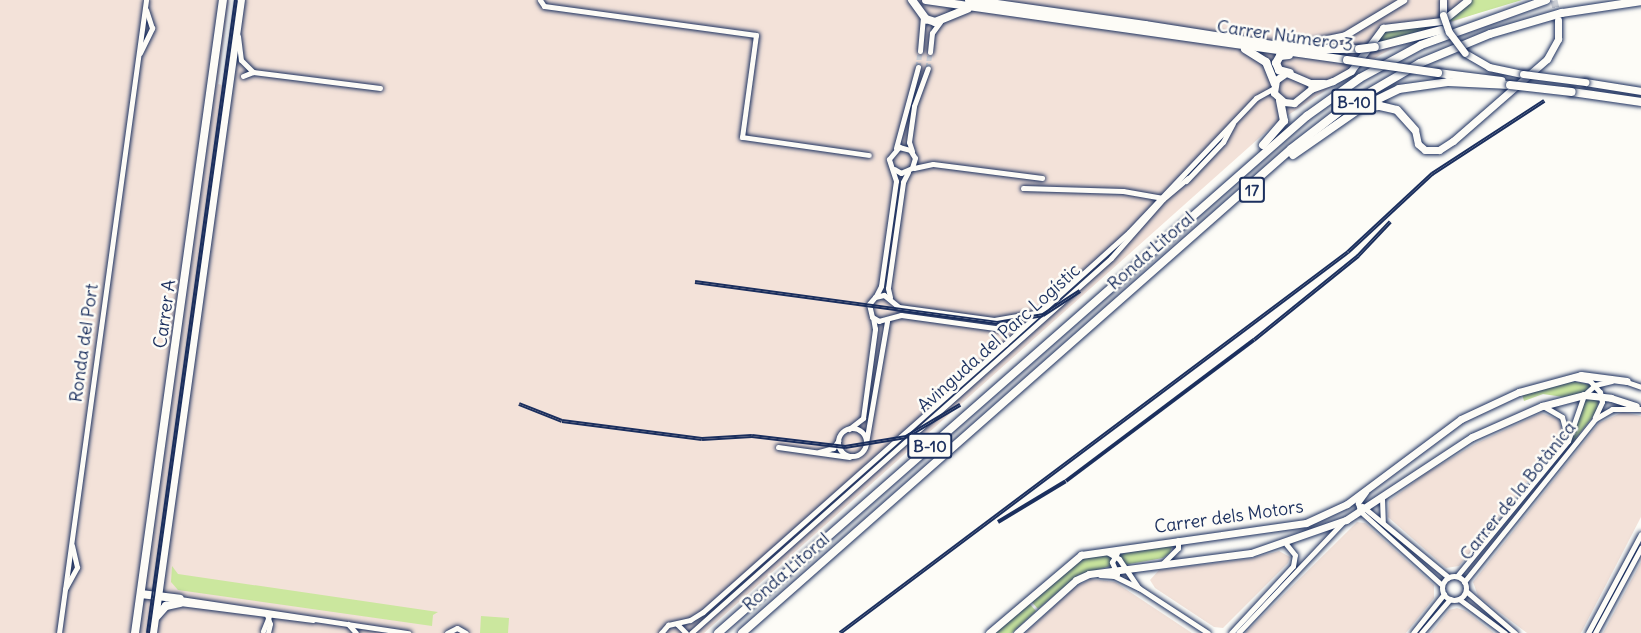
<!DOCTYPE html>
<html>
<head>
<meta charset="utf-8">
<style>
	body { margin:0 }
	#map { position:relative; width:1641px; height:633px; overflow:hidden; background:#fdfcf7; font-family:Delius,sans-serif }
	div>[style] { position:absolute }
	.built>* { inset:0; background:#f3e2d9 }
	.green>* { inset:0; background:#cbe79e }
	.minor-tunnel>* { height:5px; margin-top:-2.5px; transform-origin:0; background:repeating-linear-gradient(90deg,#d0d3d8 0 5px,transparent 0 7.5px) }
	.tertiary-tunnel>* { height:7px; margin-top:-3.5px; transform-origin:0; background:repeating-linear-gradient(90deg,#d0d3d8 0 7px,transparent 0 10.5px) }
	.roads { filter:drop-shadow(0 0 2px #1b2f5e) drop-shadow(0 0 2px #1b2f5e) }
	.minor>* { height:5px; margin:-2.5px; padding:0 2.5px; transform-origin:2.5px; border-radius:2.5px; background:#fdfcf7 }
	.minor>.ring { margin:-2.5px; padding:0; box-sizing:content-box; background:none; border:5px solid #fdfcf7; border-radius:50% }
	.tertiary>* { height:7px; margin:-3.5px; padding:0 3.5px; transform-origin:3.5px; border-radius:3.5px; background:#fdfcf7 }
	.secondary>* { height:8px; margin:-4px; padding:0 4px; transform-origin:4px; border-radius:4px; background:#fdfcf7 }
	.trunk>* { height:8px; margin:-4px; padding:0 4px; transform-origin:4px; border-radius:4px; background:#fdfcf7 }
	.rail>* { height:4px; margin-top:-2px; transform-origin:0; background:repeating-linear-gradient(90deg,#fdfcf7 0 4.5px,#1b2f5e 0 9px); box-sizing:border-box; border-block:2px solid #1b2f5e }
	.bridges { filter:drop-shadow(0 0 2px #1b2f5e) drop-shadow(0 0 2px #1b2f5e) }
	.tertiary-bridge>* { height:7px; margin:-3.5px; padding:0 3.5px; transform-origin:3.5px; border-radius:3.5px; background:#fdfcf7 }
	.secondary-bridge>* { height:8px; margin:-4px; padding:0 4px; transform-origin:4px; border-radius:4px; background:#fdfcf7 }
	.trunk-bridge>* { height:8px; margin:-4px; padding:0 4px; transform-origin:4px; border-radius:4px; background:#fdfcf7 }
	span { translate:-50% -50%; white-space:nowrap; text-align:center; line-height:1.15; -webkit-text-stroke:5px #fdfcf7; paint-order:stroke }
	.shield-label span { padding:2px 4px; background:#fdfcf7; border:2px solid; border-radius:4px; -webkit-text-stroke-width:0 }
	.shield-label { font-size:16px; color:#1b2f5e; font-weight:700 }
	.street-label { font-size:18px; color:#1b2f5e }
</style>
</head>
<body>
<div id="map">
	<div class="built">
		<i style="clip-path:polygon(0 0,229px 0,218px 84px,222px 85px,235px 0,1514px 0,1427px 31px,1380px 55px,1276px 123px,704px 633px,0 633px)"></i>
		<i style="clip-path:polygon(1623px 412px,1641px 416px,1641px 517px,1581px 633px,1527px 633px,1478px 596px,1473px 582px,1599px 423px)"></i>
		<i style="clip-path:polygon(1541px 413px,1558px 419px,1563px 433px,1560px 441px,1459px 566px,1446px 568px,1388px 517px,1389px 501px,1425px 474px,1475px 444px)"></i>
		<i style="clip-path:polygon(1357px 522px,1365px 523px,1434px 585px,1434px 598px,1406px 633px,1245px 633px)"></i>
		<i style="clip-path:polygon(1279px 551px,1290px 557px,1288px 563px,1223px 628px,1214px 627px,1155px 588px,1150px 580px,1159px 570px,1249px 559px)"></i>
		<i style="clip-path:polygon(1641px 562px,1641px 633px,1603px 633px)"></i>
		<i style="clip-path:polygon(1091px 579px,1115px 582px,1192px 633px,1025px 633px,1075px 587px)"></i>
		<i style="clip-path:polygon(1457px 608px,1466px 611px,1494px 633px,1431px 633px,1449px 610px)"></i>
	</div>
	<div class="green">
		<i style="clip-path:polygon(1472px 0,1522px 0,1373px 45px,1383px 30px,1445px 22px)"></i>
		<i style="clip-path:polygon(1571px 381px,1592px 385px,1584px 394px,1563px 397px,1543px 394px,1524px 401px,1522px 394px)"></i>
		<i style="clip-path:polygon(1585px 399px,1599px 399px,1596px 413px,1568px 448px)"></i>
		<i style="clip-path:polygon(1173px 543px,1170px 553px,1163px 558px,1124px 565px,1117px 555px)"></i>
		<i style="clip-path:polygon(1107px 554px,1112px 556px,1111px 566px,1078px 575px,1038px 609px,1030px 600px,1078px 559px)"></i>
		<i style="clip-path:polygon(172px 566px,178px 574px,438px 612px,433px 615px,432px 626px,178px 590px,171px 582px)"></i>
		<i style="clip-path:polygon(1028px 602px,1036px 611px,1012px 633px,993px 633px)"></i>
		<i style="clip-path:polygon(481px 616px,509px 618px,508px 633px,480px 633px)"></i>
	</div>
	<div class="minor-tunnel">
		<i style="left:918px;top:67px;width:16px;rotate:-83deg"></i>
		<i style="left:928px;top:68px;width:16px;rotate:-83deg"></i>
	</div>
	<div class="tertiary-tunnel">
		<i style="left:1554px;top:0;width:18px;rotate:77deg"></i>
	</div>
	<div class="roads">
		<div class="minor">
			<i style="left:540px;top:0;width:7px;rotate:56deg"></i>
			<i style="left:544px;top:6px;width:214px;rotate:7.8deg"></i>
			<i style="left:756px;top:35px;width:103px;rotate:97.8deg"></i>
			<i style="left:742px;top:137px;width:128px;rotate:8.1deg"></i>
			<i style="left:238px;top:36px;width:24px;rotate:83deg"></i>
			<i style="left:241px;top:60px;width:17px;rotate:45deg"></i>
			<i style="left:920px;top:51px;width:34px;rotate:-85deg"></i>
			<i style="left:930px;top:52px;width:19px;rotate:-84deg"></i>
			<i style="left:932px;top:33px;width:14px;rotate:-54deg"></i>
			<i style="left:140px;top:53px;width:28px;rotate:-64deg"></i>
			<i style="left:152px;top:28px;width:19px;rotate:-108deg"></i>
			<i style="left:253px;top:72px;width:128px;rotate:7.2deg"></i>
			<i style="left:243px;top:76px;width:11px;rotate:-22deg"></i>
			<i style="left:896px;top:148px;width:84px;rotate:-74.8deg"></i>
			<i style="left:912px;top:151px;width:9px;rotate:-108deg"></i>
			<i style="left:909px;top:142px;width:36px;rotate:-82deg"></i>
			<i style="left:914px;top:106px;width:40px;rotate:-69.8deg"></i>
			<i style="left:914px;top:168px;width:19px;rotate:-12deg"></i>
			<i style="left:933px;top:164px;width:110px;rotate:7.3deg"></i>
			<i style="left:1186px;top:181px;width:54px;rotate:-46.5deg"></i>
			<i style="left:1223px;top:142px;width:21px;rotate:-62deg"></i>
			<i style="left:1023px;top:188px;width:100px;rotate:1.7deg"></i>
			<i style="left:1123px;top:191px;width:39px;rotate:10deg"></i>
			<i style="left:876px;top:296px;width:11px;rotate:-63deg"></i>
			<i style="left:881px;top:286px;width:106px;rotate:-81.9deg"></i>
			<i style="left:896px;top:181px;width:23px;rotate:-108deg"></i>
			<i style="left:889px;top:159px;width:16px;rotate:-50deg"></i>
			<i style="left:899px;top:147px;width:11px;rotate:15deg"></i>
			<i style="left:910px;top:150px;width:9px;rotate:58deg"></i>
			<i style="left:915px;top:158px;width:10px;rotate:107deg"></i>
			<i style="left:912px;top:168px;width:12px;rotate:156deg"></i>
			<i style="left:901px;top:173px;width:8px;rotate:-150deg"></i>
			<i style="left:890px;top:297px;width:9px;rotate:-103deg"></i>
			<i style="left:888px;top:288px;width:107px;rotate:-81.9deg"></i>
			<i style="left:903px;top:182px;width:11px;rotate:-63deg"></i>
			<i style="left:1002px;top:329px;width:102px;rotate:-172.1deg"></i>
			<i style="left:901px;top:315px;width:23px;rotate:165deg"></i>
			<i style="left:879px;top:321px;width:8px;rotate:-150deg"></i>
			<i style="left:872px;top:317px;width:13px;rotate:-103deg"></i>
			<i style="left:869px;top:304px;width:9px;rotate:-49deg"></i>
			<i style="left:875px;top:297px;width:9px;rotate:-13deg"></i>
			<i style="left:884px;top:295px;width:19px;rotate:39deg"></i>
			<i style="left:899px;top:307px;width:96px;rotate:7.8deg"></i>
			<i style="left:994px;top:320px;width:47px;rotate:-9.9deg"></i>
			<i style="left:1575px;top:378px;width:15px;rotate:11deg"></i>
			<i style="left:1590px;top:381px;width:15px;rotate:48deg"></i>
			<i style="left:1600px;top:392px;width:10px;rotate:79deg"></i>
			<i style="left:1602px;top:402px;width:17px;rotate:115deg"></i>
			<i style="left:1624px;top:381px;width:18px;rotate:19deg"></i>
			<i style="left:1543px;top:406px;width:22px;rotate:30deg"></i>
			<i style="left:1562px;top:417px;width:23px;rotate:75deg"></i>
			<i class="ring" style="left:838px;top:428px;width:23px;height:23px"></i>
			<i style="left:849px;top:429px;width:18px;rotate:-38deg"></i>
			<i style="left:863px;top:418px;width:90px;rotate:-82.3deg"></i>
			<i style="left:875px;top:329px;width:11px;rotate:-100deg"></i>
			<i style="left:866px;top:443px;width:124px;rotate:-80.2deg"></i>
			<i style="left:778px;top:447px;width:72px;rotate:8deg"></i>
			<i style="left:819px;top:452px;width:15px;rotate:-16deg"></i>
			<i style="left:833px;top:448px;width:9px;rotate:-54deg"></i>
			<i style="left:1366px;top:492px;width:14px;rotate:126deg"></i>
			<i style="left:1358px;top:503px;width:8px;rotate:76deg"></i>
			<i style="left:1360px;top:511px;width:110px;rotate:42.1deg"></i>
			<i style="left:1382px;top:498px;width:23px;rotate:88deg"></i>
			<i style="left:1362px;top:506px;width:112px;rotate:39.5deg"></i>
			<i style="left:1107px;top:552px;width:14px;rotate:30deg"></i>
			<i style="left:1119px;top:559px;width:34px;rotate:56deg"></i>
			<i style="left:1163px;top:563px;width:21px;rotate:-45deg"></i>
			<i style="left:1178px;top:548px;width:8px;rotate:-90deg"></i>
			<i style="left:1117px;top:574px;width:13px;rotate:-113deg"></i>
			<i style="left:1112px;top:562px;width:10px;rotate:-61deg"></i>
			<i style="left:1100px;top:575px;width:14px;rotate:4deg"></i>
			<i style="left:1114px;top:576px;width:28px;rotate:26deg"></i>
			<i style="left:1139px;top:588px;width:82px;rotate:33.1deg"></i>
			<i class="ring" style="left:1442px;top:576px;width:19px;height:19px"></i>
			<i style="left:1457px;top:576px;width:175px;rotate:-50.6deg"></i>
			<i style="left:1568px;top:441px;width:49px;rotate:-70.8deg"></i>
			<i style="left:1584px;top:395px;width:15px;rotate:-42deg"></i>
			<i style="left:1595px;top:385px;width:17px;rotate:-13deg"></i>
			<i style="left:1464px;top:582px;width:209px;rotate:-51.2deg"></i>
			<i style="left:1595px;top:419px;width:20px;rotate:-30deg"></i>
			<i style="left:1612px;top:409px;width:29px"></i>
			<i style="left:65px;top:589px;width:25px;rotate:-61deg"></i>
			<i style="left:77px;top:567px;width:22px;rotate:-103deg"></i>
			<i style="left:1466px;top:591px;width:65px;rotate:40.6deg"></i>
			<i style="left:180px;top:599px;width:231px;rotate:8.5deg"></i>
			<i style="left:1459px;top:599px;width:57px;rotate:36.5deg"></i>
			<i style="left:180px;top:603px;width:134px;rotate:7.3deg"></i>
			<i style="left:267px;top:615px;width:9px;rotate:72deg"></i>
			<i style="left:270px;top:624px;width:9px;rotate:103deg"></i>
			<i style="left:348px;top:624px;width:12px;rotate:48deg"></i>
			<i style="left:677px;top:624px;width:13px;rotate:45deg"></i>
			<i style="left:263px;top:631px;width:16px;rotate:-68deg"></i>
			<i style="left:59px;top:633px;width:639px;rotate:-82.17deg"></i>
			<i style="left:447px;top:633px;width:11px;rotate:-27deg"></i>
			<i style="left:457px;top:628px;width:10px;rotate:29deg"></i>
			<i style="left:661px;top:633px;width:11px;rotate:-49deg"></i>
			<i style="left:668px;top:625px;width:23px;rotate:-13deg"></i>
			<i style="left:690px;top:620px;width:15px;rotate:-32deg"></i>
			<i style="left:703px;top:612px;width:404px;rotate:-41.6deg"></i>
			<i style="left:1005px;top:344px;width:167px;rotate:-42.1deg"></i>
			<i style="left:1129px;top:232px;width:185px;rotate:-46.5deg"></i>
			<i style="left:1256px;top:98px;width:21px;rotate:-29deg"></i>
			<i style="left:691px;top:633px;width:563px;rotate:-41.76deg"></i>
			<i style="left:1111px;top:258px;width:79px;rotate:-48.6deg"></i>
			<i style="left:1163px;top:199px;width:33px;rotate:-40deg"></i>
			<i style="left:1231px;top:633px;width:91px;rotate:-47.2deg"></i>
			<i style="left:1293px;top:566px;width:11px;rotate:-80deg"></i>
			<i style="left:1295px;top:555px;width:14px;rotate:-129deg"></i>
			<i style="left:1238px;top:633px;width:154px;rotate:-46.6deg"></i>
			<i style="left:1413px;top:633px;width:50px;rotate:-51.5deg"></i>
			<i style="left:1421px;top:633px;width:45px;rotate:-49.5deg"></i>
			<i style="left:1588px;top:633px;width:112px;rotate:-61.8deg"></i>
			<i style="left:1595px;top:633px;width:97px;rotate:-61.6deg"></i>
		</div>
		<div class="tertiary">
			<i style="left:1443px;top:0;width:15px;rotate:90deg"></i>
			<i style="left:1276px;top:42px;width:32px;rotate:2deg"></i>
			<i style="left:1308px;top:43px;width:38px;rotate:-12deg"></i>
			<i style="left:1345px;top:35px;width:68px;rotate:-31.1deg"></i>
			<i style="left:1465px;top:53px;width:28px;rotate:30deg"></i>
			<i style="left:1489px;top:67px;width:35px;rotate:12deg"></i>
			<i style="left:1585px;top:82px;width:57px;rotate:9.1deg"></i>
			<i style="left:1324px;top:83px;width:14px;rotate:180deg"></i>
			<i style="left:1310px;top:83px;width:26px;rotate:-157deg"></i>
			<i style="left:1286px;top:73px;width:12px;rotate:145deg"></i>
			<i style="left:1276px;top:80px;width:13px;rotate:99deg"></i>
			<i style="left:1274px;top:93px;width:13px;rotate:42deg"></i>
			<i style="left:1284px;top:102px;width:10px;rotate:6deg"></i>
			<i style="left:1294px;top:103px;width:22px;rotate:-39deg"></i>
			<i style="left:1311px;top:89px;width:23px;rotate:-20deg"></i>
			<i style="left:1333px;top:81px;width:21px;rotate:-29deg"></i>
			<i style="left:1351px;top:71px;width:54px;rotate:-53.3deg"></i>
			<i style="left:1383px;top:28px;width:59px;rotate:-6.8deg"></i>
			<i style="left:1442px;top:21px;width:33px;rotate:-39deg"></i>
			<i style="left:1415px;top:130px;width:14px;rotate:78deg"></i>
			<i style="left:1418px;top:144px;width:9px;rotate:41deg"></i>
			<i style="left:1425px;top:150px;width:14px"></i>
			<i style="left:1439px;top:150px;width:17px;rotate:-33deg"></i>
			<i style="left:1453px;top:141px;width:125px;rotate:-41.1deg"></i>
			<i style="left:1547px;top:59px;width:23px;rotate:-61deg"></i>
			<i style="left:1558px;top:39px;width:19px;rotate:-90deg"></i>
			<i style="left:989px;top:633px;width:121px;rotate:-40.3deg"></i>
			<i style="left:1081px;top:555px;width:227px;rotate:-8.1deg"></i>
			<i style="left:1306px;top:523px;width:45px;rotate:-24.9deg"></i>
			<i style="left:1347px;top:504px;width:142px;rotate:-36.7deg"></i>
			<i style="left:1461px;top:419px;width:64px;rotate:-25deg"></i>
			<i style="left:1519px;top:392px;width:64px;rotate:-15.3deg"></i>
			<i style="left:1581px;top:375px;width:46px;rotate:7.4deg"></i>
			<i style="left:1017px;top:633px;width:79px;rotate:-41.9deg"></i>
			<i style="left:1076px;top:580px;width:14px;rotate:-25deg"></i>
			<i style="left:1089px;top:574px;width:163px;rotate:-7.4deg"></i>
			<i style="left:1251px;top:553px;width:101px;rotate:-19.2deg"></i>
			<i style="left:1346px;top:520px;width:151px;rotate:-33.4deg"></i>
			<i style="left:1472px;top:437px;width:77px;rotate:-23.9deg"></i>
			<i style="left:1542px;top:406px;width:43px;rotate:-14.7deg"></i>
			<i style="left:1584px;top:395px;width:27px;rotate:6deg"></i>
			<i style="left:1611px;top:398px;width:26px;rotate:18deg"></i>
		</div>
		<div class="secondary">
			<i style="left:912px;top:0;width:24px;rotate:54deg"></i>
			<i style="left:926px;top:19px;width:9px;rotate:18deg"></i>
			<i style="left:935px;top:22px;width:35px;rotate:-22deg"></i>
			<i style="left:926px;top:0;width:425px;rotate:8.1deg"></i>
			<i style="left:969px;top:0;width:178px;rotate:8.1deg"></i>
			<i style="left:1245px;top:49px;width:25px;rotate:32deg"></i>
			<i style="left:1266px;top:62px;width:24px;rotate:68deg"></i>
			<i style="left:1289px;top:55px;width:9px;rotate:174deg"></i>
			<i style="left:1280px;top:56px;width:8px;rotate:120deg"></i>
			<i style="left:1276px;top:63px;width:8px;rotate:67deg"></i>
			<i style="left:1279px;top:70px;width:11px;rotate:15deg"></i>
			<i style="left:1438px;top:73px;width:64px;rotate:7.1deg"></i>
			<i style="left:1572px;top:92px;width:70px;rotate:8.2deg"></i>
			<i style="left:141px;top:594px;width:39px;rotate:7deg"></i>
			<i style="left:156px;top:617px;width:15px;rotate:-48deg"></i>
			<i style="left:166px;top:606px;width:14px;rotate:-12deg"></i>
			<i style="left:135px;top:633px;width:639px;rotate:-82.09deg"></i>
			<i style="left:153px;top:633px;width:639px;rotate:-82.09deg"></i>
		</div>
		<div class="trunk">
			<i style="left:1145px;top:25px;width:155px;rotate:8.9deg"></i>
			<i style="left:1298px;top:49px;width:61px"></i>
			<i style="left:1375px;top:47px;width:68px;rotate:-14.4deg"></i>
			<i style="left:1365px;top:108px;width:15px;rotate:-8deg"></i>
			<i style="left:1380px;top:106px;width:17px;rotate:13deg"></i>
			<i style="left:1397px;top:110px;width:27px;rotate:48deg"></i>
			<i style="left:1263px;top:145px;width:32px;rotate:-49deg"></i>
			<i style="left:1284px;top:121px;width:21px;rotate:-101deg"></i>
			<i style="left:1293px;top:155px;width:84px;rotate:-34.8deg"></i>
			<i style="left:1362px;top:107px;width:41px;rotate:-25.9deg"></i>
			<i style="left:1399px;top:89px;width:49px;rotate:-8.1deg"></i>
			<i style="left:1448px;top:82px;width:62px;rotate:2.8deg"></i>
			<i style="left:718px;top:633px;width:784px;rotate:-41.28deg"></i>
			<i style="left:1307px;top:116px;width:65px;rotate:-35.6deg"></i>
			<i style="left:1360px;top:78px;width:69px;rotate:-28.4deg"></i>
			<i style="left:1421px;top:45px;width:133px;rotate:-19.8deg"></i>
			<i style="left:742px;top:633px;width:732px;rotate:-41.4deg"></i>
			<i style="left:1291px;top:149px;width:72px;rotate:-37.7deg"></i>
			<i style="left:1348px;top:105px;width:83px;rotate:-30.3deg"></i>
			<i style="left:1420px;top:63px;width:76px;rotate:-22.5deg"></i>
			<i style="left:1490px;top:34px;width:75px;rotate:-16.3deg"></i>
			<i style="left:1562px;top:13px;width:80px;rotate:-8.6deg"></i>
		</div>
	</div>
	<div class="rail">
		<i style="left:695px;top:282px;width:305px;rotate:7.7deg"></i>
		<i style="left:997px;top:323px;width:47px;rotate:-9.9deg"></i>
		<i style="left:1043px;top:315px;width:44px;rotate:-33deg"></i>
		<i style="left:519px;top:404px;width:46px;rotate:21.6deg"></i>
		<i style="left:562px;top:421px;width:141px;rotate:7.3deg"></i>
		<i style="left:702px;top:439px;width:50px;rotate:-3.4deg"></i>
		<i style="left:752px;top:436px;width:94px;rotate:6.7deg"></i>
		<i style="left:845px;top:447px;width:62px;rotate:-9.3deg"></i>
		<i style="left:906px;top:437px;width:63px;rotate:-30.7deg"></i>
		<i style="left:998px;top:522px;width:79px;rotate:-31.1deg"></i>
		<i style="left:1066px;top:481px;width:235px;rotate:-36.9deg"></i>
		<i style="left:1254px;top:340px;width:134px;rotate:-38.9deg"></i>
		<i style="left:1358px;top:256px;width:47px;rotate:-46.7deg"></i>
		<i style="left:148px;top:633px;width:639px;rotate:-82.09deg"></i>
		<i style="left:840px;top:633px;width:635px;rotate:-36.87deg"></i>
		<i style="left:1348px;top:252px;width:115px;rotate:-42.9deg"></i>
		<i style="left:1432px;top:174px;width:134px;rotate:-33.1deg"></i>
	</div>
	<div class="bridges">
		<div class="tertiary-bridge">
			<i style="left:1443px;top:15px;width:18px;rotate:71deg"></i>
			<i style="left:1449px;top:32px;width:26px;rotate:53deg"></i>
			<i style="left:1523px;top:74px;width:63px;rotate:7.4deg"></i>
		</div>
		<div class="secondary-bridge">
			<i style="left:1347px;top:60px;width:92px;rotate:8.1deg"></i>
		</div>
		<div class="trunk-bridge">
			<i style="left:1359px;top:49px;width:16px;rotate:-7deg"></i>
			<i style="left:1510px;top:85px;width:62px;rotate:6.4deg"></i>
		</div>
	</div>
	<div class="shield-label">
		<span style="left:1354px;top:102px">B-10</span>
		<span style="left:1252px;top:190px">17</span>
		<span style="left:930px;top:446px">B-10</span>
	</div>
	<div class="street-label">
		<span style="left:1285px;top:36px;rotate:8deg">Carrer Número 3</span>
		<span style="left:1151px;top:251px;rotate:-41deg">Ronda Litoral</span>
		<span style="left:165px;top:314px;rotate:-82deg">Carrer A</span>
		<span style="left:999px;top:338px;rotate:-42deg">Avinguda del Parc Logístic</span>
		<span style="left:84px;top:343px;rotate:-82deg">Ronda del Port</span>
		<span style="left:1518px;top:491px;rotate:-51deg">Carrer de la Botànica</span>
		<span style="left:1229px;top:517px;rotate:-8deg">Carrer dels Motors</span>
		<span style="left:786px;top:572px;rotate:-41deg">Ronda Litoral</span>
	</div>
</div>
</body>
</html>
